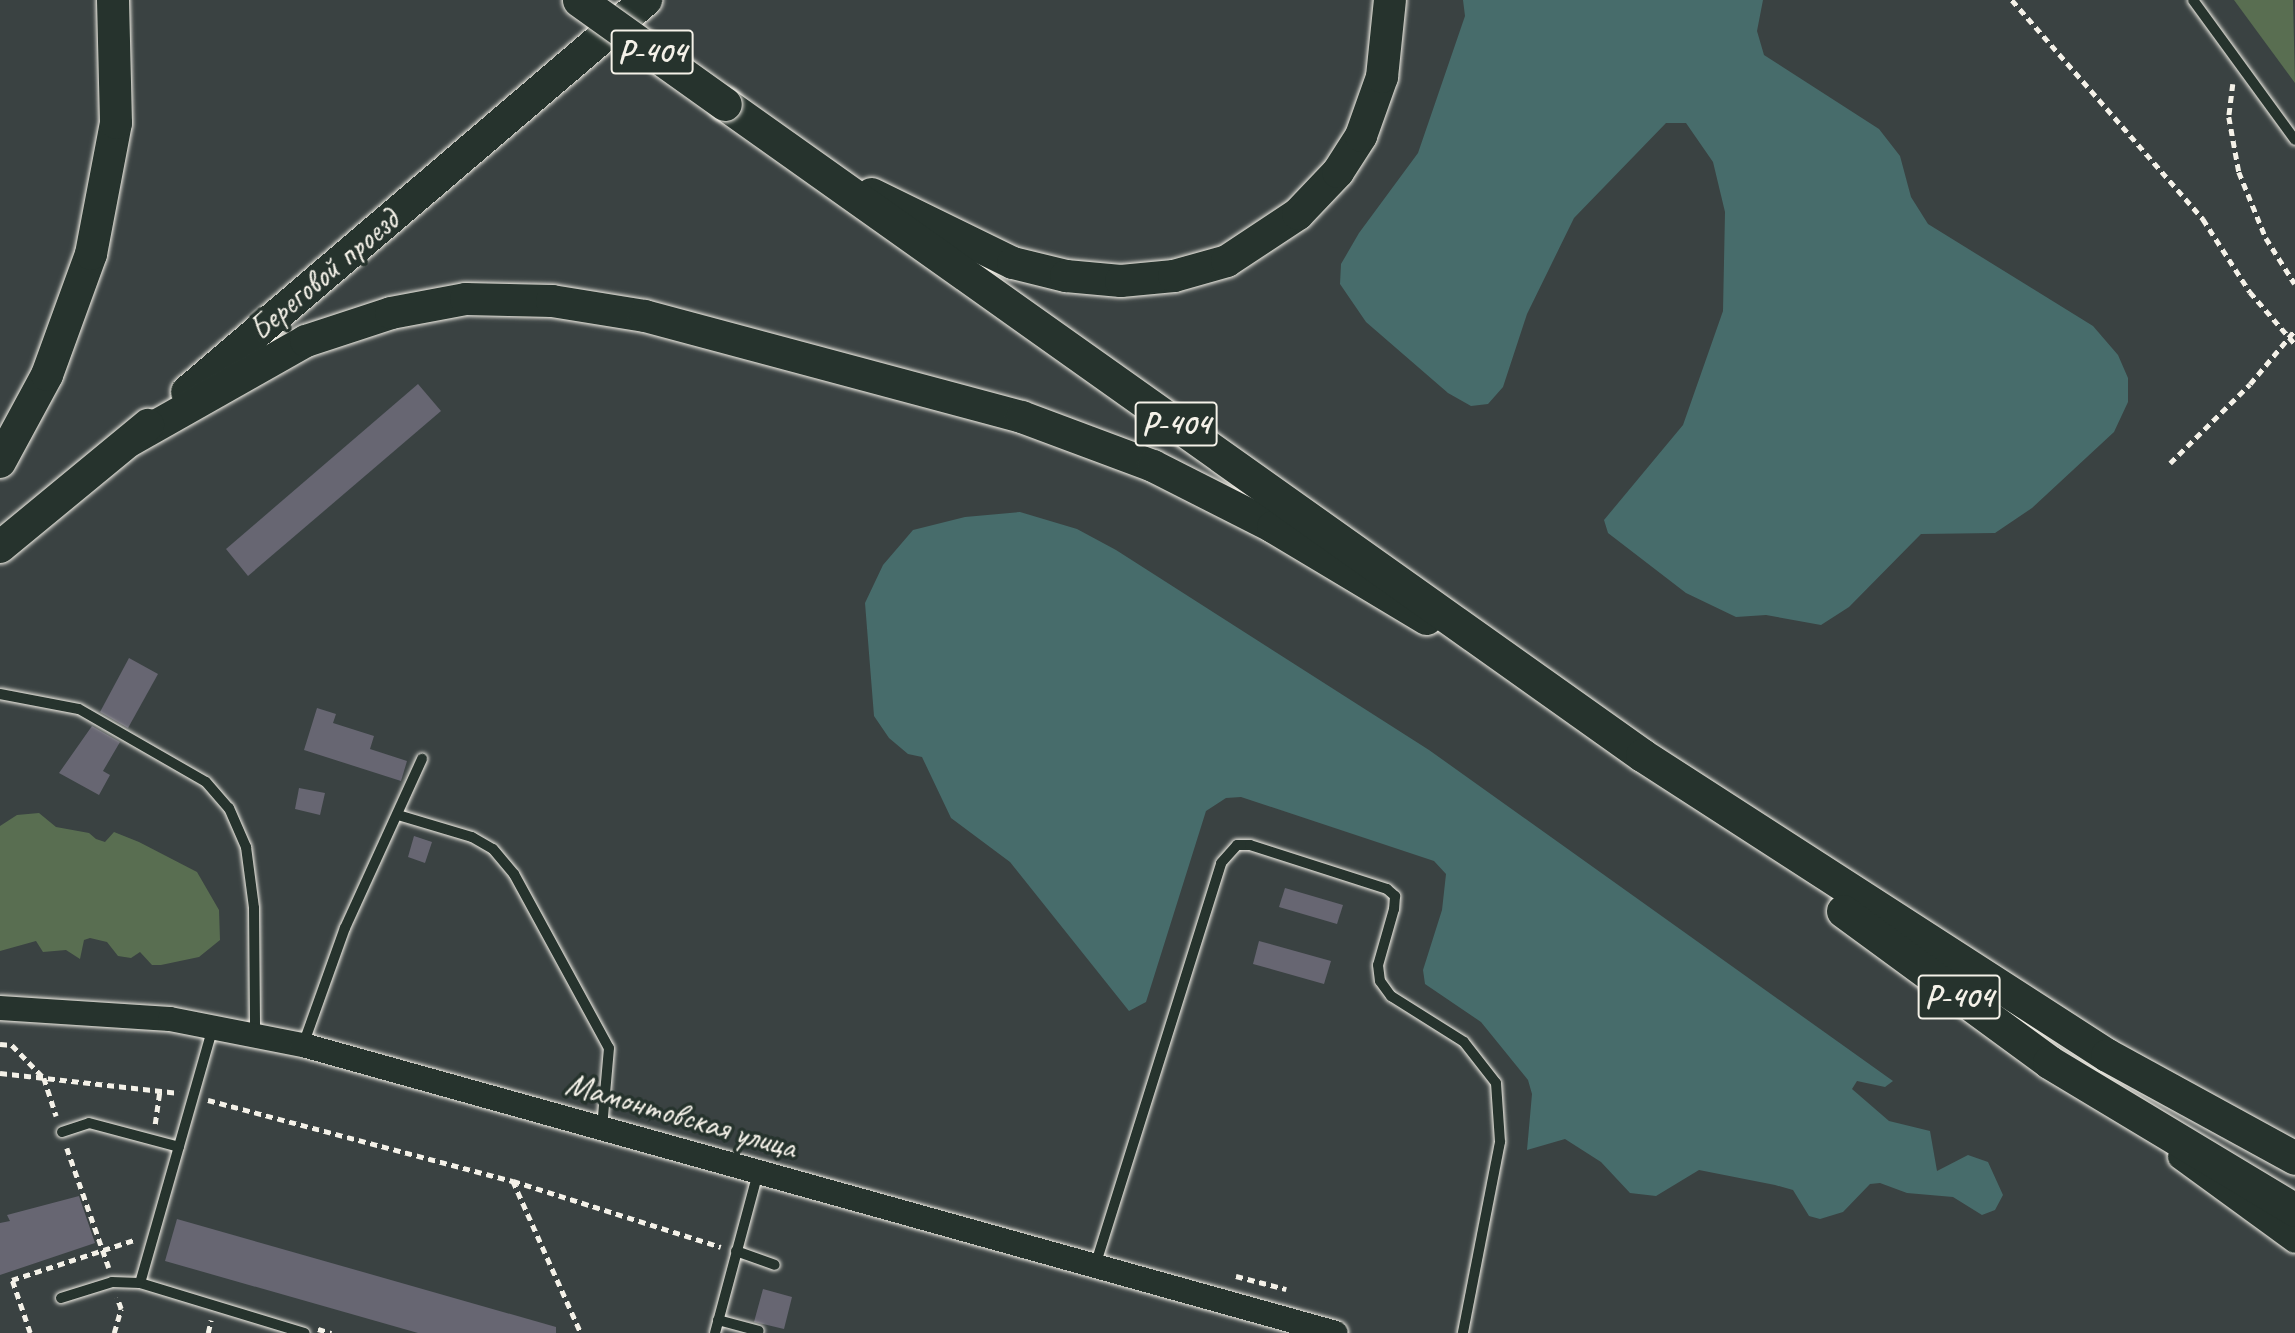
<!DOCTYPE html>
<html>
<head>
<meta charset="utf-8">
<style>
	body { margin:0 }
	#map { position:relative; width:2295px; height:1333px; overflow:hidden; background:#3a4242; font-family:Caveat,sans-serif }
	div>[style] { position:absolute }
	.green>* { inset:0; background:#596e51 }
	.water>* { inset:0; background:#476c6b }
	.building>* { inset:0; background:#676672 }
	.path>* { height:4.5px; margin-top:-2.25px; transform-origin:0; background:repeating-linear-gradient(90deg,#f4f1e8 0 7px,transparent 0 12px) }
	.roads { filter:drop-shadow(0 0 2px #f4f1e8) drop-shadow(0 0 2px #f4f1e8) }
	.service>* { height:10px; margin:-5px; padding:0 5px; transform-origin:5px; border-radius:5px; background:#26332d }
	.tertiary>* { height:24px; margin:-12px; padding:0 12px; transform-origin:12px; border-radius:12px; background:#26332d }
	.primary>* { height:32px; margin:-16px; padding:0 16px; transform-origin:16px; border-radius:16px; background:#26332d }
	.trunk>* { height:33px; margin:-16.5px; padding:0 16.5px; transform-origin:16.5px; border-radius:16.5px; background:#26332d }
	.bridges { filter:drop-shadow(0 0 2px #f4f1e8) drop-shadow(0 0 2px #f4f1e8) }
	.trunk-bridge>* { height:33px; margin:-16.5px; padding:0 16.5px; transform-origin:16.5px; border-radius:16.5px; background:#26332d }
	span { translate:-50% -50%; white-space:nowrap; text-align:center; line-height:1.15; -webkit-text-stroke:7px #26332d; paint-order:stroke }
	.shield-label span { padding:2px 5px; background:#26332d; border:2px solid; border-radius:5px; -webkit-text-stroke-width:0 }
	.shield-label { font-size:32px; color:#f4f1e8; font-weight:700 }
	.street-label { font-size:33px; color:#f4f1e8 }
</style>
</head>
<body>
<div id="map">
	<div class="green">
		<i style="clip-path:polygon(2234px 0,2293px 0,2295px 83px)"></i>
		<i style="clip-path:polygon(39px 813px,56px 827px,89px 833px,96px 839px,105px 842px,114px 832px,139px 842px,197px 872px,219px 910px,220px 940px,199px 957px,161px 965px,152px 965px,140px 952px,131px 958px,118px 956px,107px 942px,90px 938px,84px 940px,80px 959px,66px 950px,43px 952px,36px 941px,0 951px,0 826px,17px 815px)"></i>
	</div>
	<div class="water">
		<i style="clip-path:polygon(1463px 0,1763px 0,1757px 31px,1764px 55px,1879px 129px,1900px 156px,1911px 197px,1928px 224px,2093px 326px,2118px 355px,2128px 378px,2128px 402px,2114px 432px,2032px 508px,1995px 533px,1921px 534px,1849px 607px,1821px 625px,1766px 615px,1736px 617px,1686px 593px,1608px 533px,1604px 520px,1683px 425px,1723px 311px,1725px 212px,1713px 162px,1686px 123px,1666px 123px,1574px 218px,1527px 314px,1503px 387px,1488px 404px,1471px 406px,1448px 393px,1366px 322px,1340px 284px,1341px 264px,1359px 233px,1418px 153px,1465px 16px)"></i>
		<i style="clip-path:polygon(1020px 512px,1077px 529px,1116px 550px,1429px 750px,1893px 1081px,1885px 1087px,1857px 1081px,1852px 1089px,1889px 1121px,1930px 1131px,1937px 1171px,1968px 1155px,1988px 1162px,2003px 1195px,1995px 1210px,1982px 1215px,1953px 1197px,1907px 1193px,1880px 1183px,1870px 1184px,1843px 1212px,1820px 1219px,1809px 1216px,1793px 1190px,1775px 1185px,1699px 1170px,1656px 1196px,1630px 1193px,1601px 1162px,1565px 1139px,1527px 1150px,1532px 1094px,1528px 1080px,1481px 1022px,1425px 984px,1423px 970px,1442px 910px,1446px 874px,1434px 861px,1241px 797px,1226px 798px,1206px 811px,1146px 1002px,1129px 1011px,1010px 862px,951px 818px,922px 757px,908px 754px,889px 738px,874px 716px,865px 603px,883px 565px,913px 530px,965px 517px)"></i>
	</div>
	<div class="building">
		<i style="clip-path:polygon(418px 384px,441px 411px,248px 576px,226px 549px)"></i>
		<i style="clip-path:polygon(129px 658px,158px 674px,128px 728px,100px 712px)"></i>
		<i style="clip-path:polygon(317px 708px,336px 714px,333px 723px,374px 736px,370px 749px,407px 761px,401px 781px,304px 750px)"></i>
		<i style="clip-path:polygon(92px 726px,120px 742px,103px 771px,110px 775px,99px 795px,59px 773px)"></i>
		<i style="clip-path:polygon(299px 788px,325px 793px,320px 815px,295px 809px)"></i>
		<i style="clip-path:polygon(414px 836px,432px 842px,425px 863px,408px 857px)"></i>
		<i style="clip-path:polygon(1285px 888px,1343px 905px,1337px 924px,1279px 907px)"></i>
		<i style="clip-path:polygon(1259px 941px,1331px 961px,1324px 984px,1253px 964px)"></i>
		<i style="clip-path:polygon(79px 1196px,95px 1243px,0 1275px,0 1223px,10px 1221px,7px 1215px)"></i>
		<i style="clip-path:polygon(177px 1219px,556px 1327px,556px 1333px,418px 1333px,165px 1261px)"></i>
		<i style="clip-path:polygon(763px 1289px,792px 1297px,784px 1329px,754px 1322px)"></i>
	</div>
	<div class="path">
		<i style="left:2012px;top:0;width:291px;rotate:48.9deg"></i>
		<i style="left:2203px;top:219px;width:87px;rotate:57.2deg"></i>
		<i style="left:2250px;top:292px;width:69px;rotate:49.1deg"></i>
		<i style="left:2233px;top:84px;width:33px;rotate:97deg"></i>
		<i style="left:2229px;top:117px;width:56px;rotate:79.7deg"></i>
		<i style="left:2239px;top:172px;width:71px;rotate:67.8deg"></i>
		<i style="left:2266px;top:238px;width:54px;rotate:57.8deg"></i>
		<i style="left:2170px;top:463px;width:112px;rotate:-44.6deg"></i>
		<i style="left:2250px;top:384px;width:70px;rotate:-50.2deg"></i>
		<i style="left:0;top:1044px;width:12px;rotate:5deg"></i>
		<i style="left:12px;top:1045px;width:46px;rotate:45.9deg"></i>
		<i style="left:44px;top:1078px;width:40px;rotate:72deg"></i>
		<i style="left:0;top:1073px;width:180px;rotate:6.4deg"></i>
		<i style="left:208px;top:1100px;width:316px;rotate:14.9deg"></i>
		<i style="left:513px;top:1181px;width:218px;rotate:17.6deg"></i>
		<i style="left:155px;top:1124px;width:34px;rotate:-82deg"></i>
		<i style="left:67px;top:1148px;width:127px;rotate:70.7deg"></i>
		<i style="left:513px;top:1181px;width:167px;rotate:65.9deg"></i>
		<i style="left:1236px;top:1276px;width:52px;rotate:14.6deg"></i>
		<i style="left:318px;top:1329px;width:14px;rotate:17deg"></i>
		<i style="left:30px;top:1333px;width:56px;rotate:-108.8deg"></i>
		<i style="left:12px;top:1280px;width:128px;rotate:-18.2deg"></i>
		<i style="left:114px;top:1333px;width:25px;rotate:-74deg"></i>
		<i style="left:121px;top:1309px;width:12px;rotate:-110deg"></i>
		<i style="left:208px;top:1333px;width:13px;rotate:-77deg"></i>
	</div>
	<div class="roads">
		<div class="service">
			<i style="left:2193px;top:0;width:173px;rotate:53.9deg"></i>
			<i style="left:0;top:694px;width:80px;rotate:10.8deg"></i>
			<i style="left:79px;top:709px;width:146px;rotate:29.9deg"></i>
			<i style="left:206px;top:782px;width:35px;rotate:49deg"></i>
			<i style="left:229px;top:808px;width:43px;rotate:66.4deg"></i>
			<i style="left:246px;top:847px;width:62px;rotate:82.5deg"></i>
			<i style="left:254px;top:908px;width:126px;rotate:89.5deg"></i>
			<i style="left:398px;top:815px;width:77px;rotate:16.6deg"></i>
			<i style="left:472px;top:837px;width:24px;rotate:30deg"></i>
			<i style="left:493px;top:849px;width:33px;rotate:50deg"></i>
			<i style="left:514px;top:874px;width:198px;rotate:61.4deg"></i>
			<i style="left:609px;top:1048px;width:80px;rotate:95deg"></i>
			<i style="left:213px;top:1027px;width:266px;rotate:105.9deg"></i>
			<i style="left:140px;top:1283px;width:172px;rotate:16.9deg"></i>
			<i style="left:303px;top:1045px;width:124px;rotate:-70.3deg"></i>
			<i style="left:345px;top:928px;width:186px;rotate:-65.5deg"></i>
			<i style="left:62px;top:1132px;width:28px;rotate:-18deg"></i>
			<i style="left:89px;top:1123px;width:93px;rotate:14.9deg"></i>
			<i style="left:736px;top:1251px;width:41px;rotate:19.7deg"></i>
			<i style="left:1095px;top:1266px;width:422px;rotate:-72.6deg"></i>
			<i style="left:1221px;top:863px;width:24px;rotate:-48deg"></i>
			<i style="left:1237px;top:845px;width:13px"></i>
			<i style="left:1250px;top:845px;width:144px;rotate:17.8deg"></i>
			<i style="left:1387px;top:889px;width:11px;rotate:41deg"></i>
			<i style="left:1395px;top:896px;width:13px;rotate:94deg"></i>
			<i style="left:1394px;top:909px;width:58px;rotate:105.9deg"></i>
			<i style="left:1378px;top:965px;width:16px;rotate:83deg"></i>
			<i style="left:1380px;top:981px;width:19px;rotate:54deg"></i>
			<i style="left:1391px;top:996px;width:86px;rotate:32.2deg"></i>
			<i style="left:1464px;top:1042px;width:52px;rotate:52deg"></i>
			<i style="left:1496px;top:1083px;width:59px;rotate:86.1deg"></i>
			<i style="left:1500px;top:1142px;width:195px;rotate:101deg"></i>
			<i style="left:61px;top:1298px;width:53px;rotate:-17.4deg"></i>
			<i style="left:112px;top:1282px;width:28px;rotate:2deg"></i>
			<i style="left:718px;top:1320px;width:42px;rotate:15deg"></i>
			<i style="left:715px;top:1333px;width:167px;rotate:-75deg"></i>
		</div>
		<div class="tertiary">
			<i style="left:0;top:1008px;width:170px;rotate:3.7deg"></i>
			<i style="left:170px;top:1019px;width:136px;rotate:11.1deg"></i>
			<i style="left:303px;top:1045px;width:1072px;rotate:15.58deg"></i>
			<i style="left:2180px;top:1157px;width:142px;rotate:36.1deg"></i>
		</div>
		<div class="primary">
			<i style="left:872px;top:194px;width:157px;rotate:26.1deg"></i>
			<i style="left:1013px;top:263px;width:55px;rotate:13.8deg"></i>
			<i style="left:1066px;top:276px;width:55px;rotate:5.2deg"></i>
			<i style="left:1121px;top:281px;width:53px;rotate:-5.4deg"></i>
			<i style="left:1174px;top:276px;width:55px;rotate:-15.8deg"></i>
			<i style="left:1227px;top:261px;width:85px;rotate:-33.5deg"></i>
			<i style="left:1298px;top:214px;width:58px;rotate:-46.4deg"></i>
			<i style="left:1338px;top:172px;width:43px;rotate:-57.4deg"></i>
			<i style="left:1361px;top:136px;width:63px;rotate:-70.4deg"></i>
			<i style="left:1382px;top:77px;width:77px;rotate:-84.1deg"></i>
			<i style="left:187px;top:392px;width:604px;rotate:-40.5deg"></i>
			<i style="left:131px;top:440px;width:201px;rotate:-29.5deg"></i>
			<i style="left:306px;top:341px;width:89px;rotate:-18.2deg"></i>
			<i style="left:391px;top:313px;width:76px;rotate:-10.6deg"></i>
			<i style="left:466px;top:299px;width:86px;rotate:1.3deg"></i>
			<i style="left:552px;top:301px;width:94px;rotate:9.2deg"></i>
			<i style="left:645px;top:316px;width:390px;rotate:15deg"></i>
			<i style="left:1022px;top:417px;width:140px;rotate:20.5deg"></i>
			<i style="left:1153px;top:466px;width:135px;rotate:26.9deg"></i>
			<i style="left:1273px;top:527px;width:179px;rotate:30.9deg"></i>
			<i style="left:0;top:462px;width:99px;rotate:-61.6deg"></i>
			<i style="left:47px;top:375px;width:129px;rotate:-70deg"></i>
			<i style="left:91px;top:254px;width:133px;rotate:-79.2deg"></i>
			<i style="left:116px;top:123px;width:123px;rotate:-91.4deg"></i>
			<i style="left:0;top:547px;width:192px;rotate:-39.5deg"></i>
		</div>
		<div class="trunk">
			<i style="left:725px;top:104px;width:1125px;rotate:35.37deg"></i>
			<i style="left:1642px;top:755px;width:553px;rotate:32.83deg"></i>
			<i style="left:2107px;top:1055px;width:214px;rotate:28.7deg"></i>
			<i style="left:1843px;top:911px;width:255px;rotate:36.2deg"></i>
			<i style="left:2049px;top:1062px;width:287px;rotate:31deg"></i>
		</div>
	</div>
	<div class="bridges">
		<div class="trunk-bridge">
			<i style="left:579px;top:0;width:179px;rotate:35.5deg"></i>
		</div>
	</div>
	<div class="shield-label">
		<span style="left:652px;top:52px">Р-404</span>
		<span style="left:1176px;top:424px">Р-404</span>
		<span style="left:1959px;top:997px">Р-404</span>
	</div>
	<div class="street-label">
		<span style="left:324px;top:275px;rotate:-40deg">Береговой проезд</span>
		<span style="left:681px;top:1116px;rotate:16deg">Мамонтовская улица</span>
	</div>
</div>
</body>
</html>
